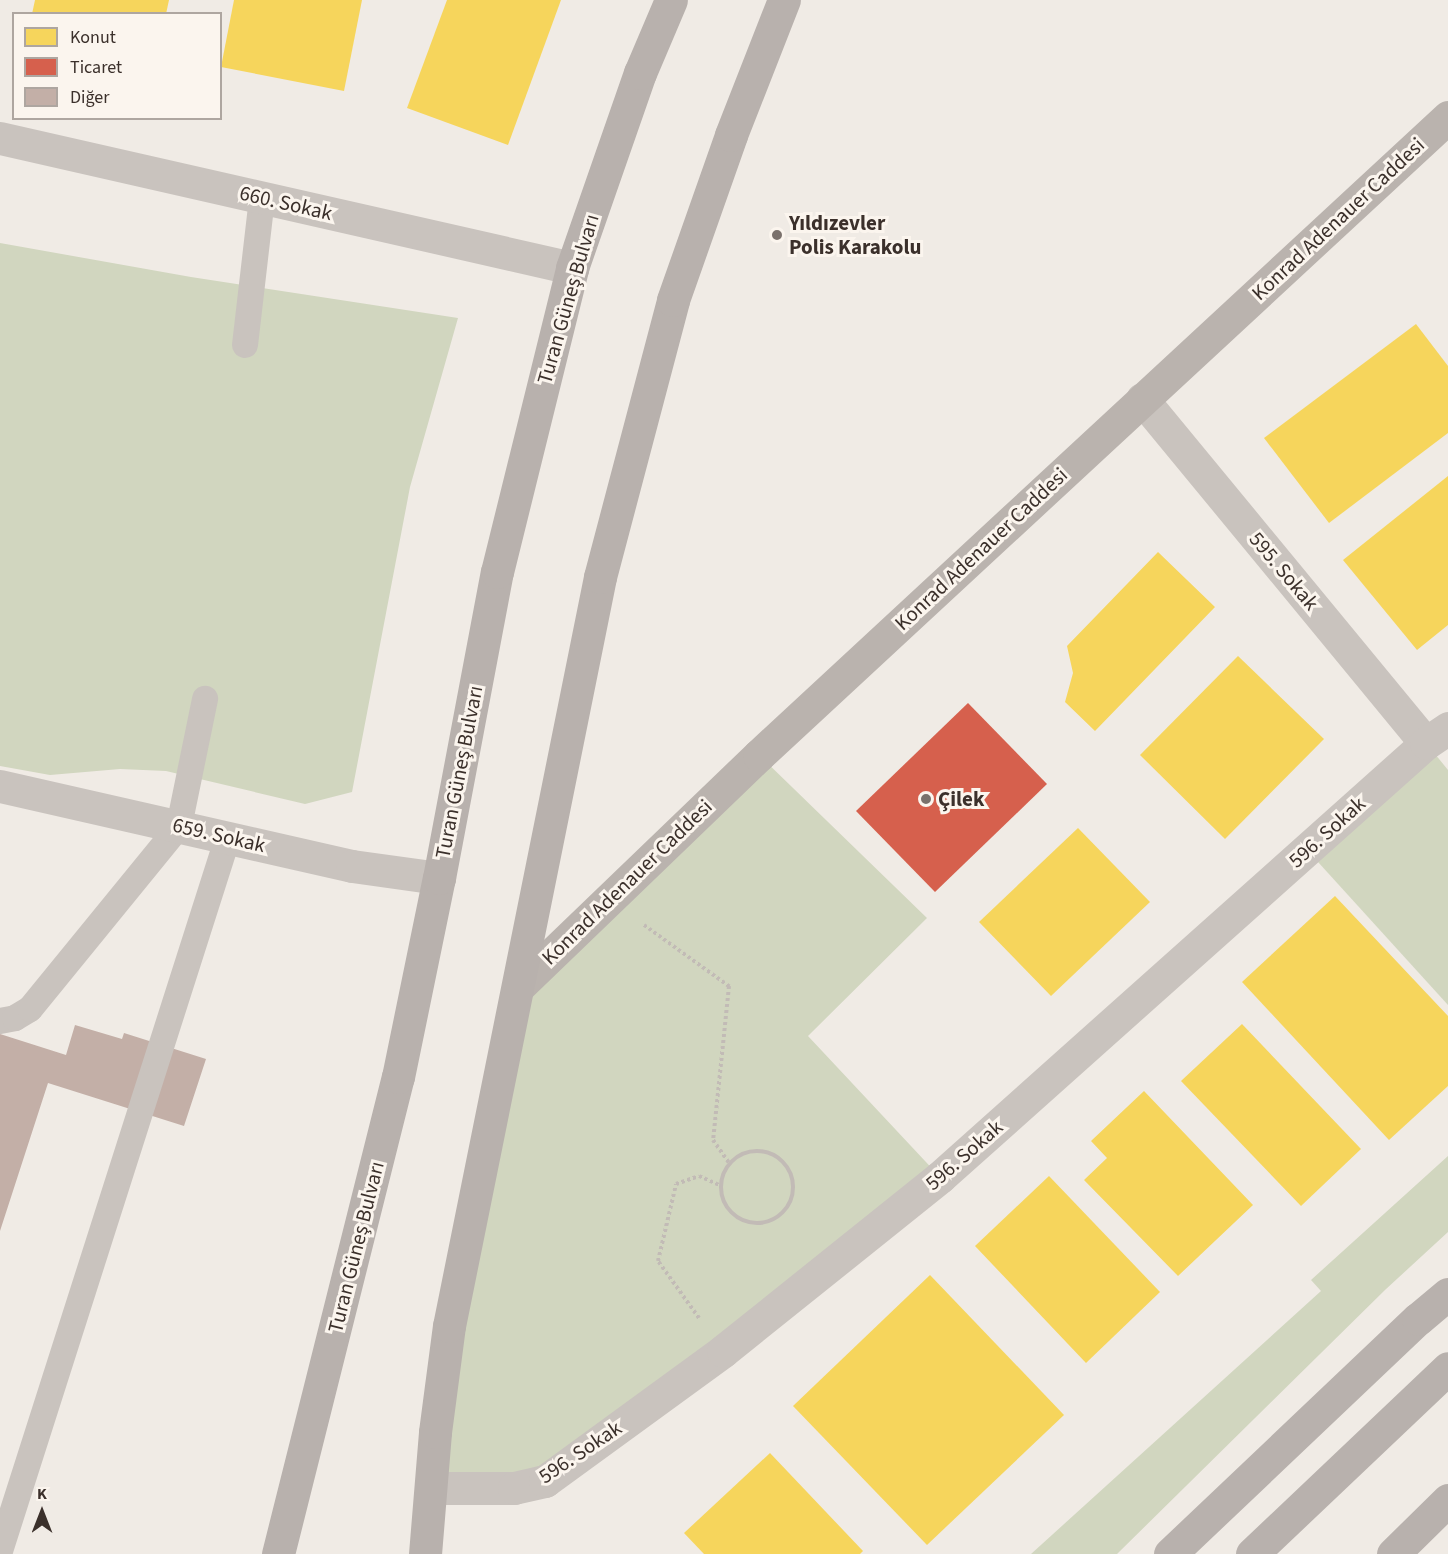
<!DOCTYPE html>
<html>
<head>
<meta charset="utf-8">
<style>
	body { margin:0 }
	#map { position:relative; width:1448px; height:1554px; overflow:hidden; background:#f0ebe5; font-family:"Source Sans 3",sans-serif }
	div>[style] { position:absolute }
	.green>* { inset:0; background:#d1d6bf }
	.homes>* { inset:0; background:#f6d55c }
	.shops>* { inset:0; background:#d6604d }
	.building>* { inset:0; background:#c3afa7 }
	.path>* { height:4px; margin-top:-2px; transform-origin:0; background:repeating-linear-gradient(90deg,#c2bbb6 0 3px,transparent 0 6px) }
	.path>.ring { margin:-2px; padding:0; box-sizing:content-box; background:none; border:4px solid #c2bbb6; border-radius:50% }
	.lane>* { height:26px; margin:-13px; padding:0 13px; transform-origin:13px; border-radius:13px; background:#c9c3be }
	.street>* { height:33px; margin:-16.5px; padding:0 16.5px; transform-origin:16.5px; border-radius:16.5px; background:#c9c3be }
	.secondary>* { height:33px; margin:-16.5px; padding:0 16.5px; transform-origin:16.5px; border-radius:16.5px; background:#bab3ae }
	.primary>* { height:33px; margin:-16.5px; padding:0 16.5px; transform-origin:16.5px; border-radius:16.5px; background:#b8b1ad }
	.dots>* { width:16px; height:16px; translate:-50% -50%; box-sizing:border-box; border:3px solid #fbf5ee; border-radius:50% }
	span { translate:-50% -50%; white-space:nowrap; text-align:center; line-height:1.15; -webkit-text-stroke:6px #fbf5ee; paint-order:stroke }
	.street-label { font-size:21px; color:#3b302b }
	.poi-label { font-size:21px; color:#3b302b; font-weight:700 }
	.left { translate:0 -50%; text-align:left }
	.legend { position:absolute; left:12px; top:12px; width:210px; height:108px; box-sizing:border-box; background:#fbf5ee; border:2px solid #aea6a0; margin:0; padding:8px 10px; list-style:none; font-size:18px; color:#3b302b }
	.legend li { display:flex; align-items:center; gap:12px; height:30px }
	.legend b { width:30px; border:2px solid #aea6a0 }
	.north { position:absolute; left:12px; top:1482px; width:60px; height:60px; -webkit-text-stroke:4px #fbf5ee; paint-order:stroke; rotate:0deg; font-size:16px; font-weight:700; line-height:24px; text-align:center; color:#3b302b }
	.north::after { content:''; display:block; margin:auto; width:21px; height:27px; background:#3b302b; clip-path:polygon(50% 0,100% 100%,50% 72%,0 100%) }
</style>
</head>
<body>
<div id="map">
	<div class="green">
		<i style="clip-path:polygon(0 243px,191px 277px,458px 318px,410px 487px,352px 792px,305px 804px,166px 771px,120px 769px,50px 775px,0 766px)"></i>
		<i style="clip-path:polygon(1426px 743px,1448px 770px,1448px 1005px,1308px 851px)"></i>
		<i style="clip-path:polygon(759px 755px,927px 918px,808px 1036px,940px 1177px,545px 1481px,432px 1488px,519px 986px)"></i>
		<i style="clip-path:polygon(1448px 1156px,1448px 1232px,1385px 1290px,1117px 1554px,1031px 1554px,1321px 1291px,1311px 1280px)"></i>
	</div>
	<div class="homes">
		<i style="clip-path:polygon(35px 0,169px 0,166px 14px,32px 14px)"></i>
		<i style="clip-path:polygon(234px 0,362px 0,344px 91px,221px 67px)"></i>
		<i style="clip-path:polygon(447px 0,561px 0,508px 145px,407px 108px)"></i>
		<i style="clip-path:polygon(1416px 324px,1448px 366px,1448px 433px,1329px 523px,1264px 438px)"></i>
		<i style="clip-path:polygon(1448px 476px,1448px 625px,1417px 650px,1343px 560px)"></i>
		<i style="clip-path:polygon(1158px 552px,1215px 607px,1095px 731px,1065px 702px,1073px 673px,1067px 646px)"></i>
		<i style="clip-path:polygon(1238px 656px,1324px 739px,1225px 839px,1140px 755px)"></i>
		<i style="clip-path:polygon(1078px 828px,1150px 902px,1051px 996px,979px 922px)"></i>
		<i style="clip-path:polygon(1335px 896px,1448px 1016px,1448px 1086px,1389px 1140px,1242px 982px)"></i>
		<i style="clip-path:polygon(1242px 1024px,1361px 1149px,1301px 1206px,1181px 1081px)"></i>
		<i style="clip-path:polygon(1144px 1091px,1253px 1205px,1178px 1276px,1084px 1180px,1107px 1158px,1091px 1141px)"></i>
		<i style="clip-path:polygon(1049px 1176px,1160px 1292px,1086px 1363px,975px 1246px)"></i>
		<i style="clip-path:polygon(930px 1275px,1064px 1415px,927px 1545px,793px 1406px)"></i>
		<i style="clip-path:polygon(770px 1453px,863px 1551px,860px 1554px,704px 1554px,684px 1533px)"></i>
	</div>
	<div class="shops">
		<i style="clip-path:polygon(968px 703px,1047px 784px,935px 892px,856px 811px)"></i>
	</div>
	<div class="building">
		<i style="clip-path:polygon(75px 1025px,122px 1039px,124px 1033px,206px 1059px,184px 1126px,48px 1083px,0 1231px,0 1034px,66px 1055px)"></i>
	</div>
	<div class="path">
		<i style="left:644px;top:925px;width:105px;rotate:35.7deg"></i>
		<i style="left:729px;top:986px;width:155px;rotate:95.9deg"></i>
		<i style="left:713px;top:1140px;width:28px;rotate:55deg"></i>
		<i class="ring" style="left:721px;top:1151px;width:68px;height:68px"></i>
		<i style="left:699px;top:1318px;width:70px;rotate:-125.7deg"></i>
		<i style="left:658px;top:1261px;width:79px;rotate:-76.8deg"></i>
		<i style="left:676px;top:1184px;width:24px;rotate:-19deg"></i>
		<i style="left:699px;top:1176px;width:24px;rotate:24deg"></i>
	</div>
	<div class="lane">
		<i style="left:245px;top:345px;width:148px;rotate:-83.4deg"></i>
		<i style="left:0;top:1021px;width:15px;rotate:-11deg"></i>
		<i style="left:15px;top:1018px;width:17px;rotate:-31deg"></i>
		<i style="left:30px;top:1009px;width:236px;rotate:-50.8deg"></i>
		<i style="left:179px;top:826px;width:130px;rotate:-78.4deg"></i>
		<i style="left:0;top:1551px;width:750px;rotate:-72.29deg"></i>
	</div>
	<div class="street">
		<i style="left:0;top:138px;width:587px;rotate:12.8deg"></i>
		<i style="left:1142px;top:399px;width:446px;rotate:50.5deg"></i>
		<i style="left:0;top:786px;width:361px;rotate:12.8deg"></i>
		<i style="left:352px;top:866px;width:88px;rotate:7.9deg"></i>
		<i style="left:432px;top:1488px;width:82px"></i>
		<i style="left:514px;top:1488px;width:32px;rotate:-13deg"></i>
		<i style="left:545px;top:1481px;width:220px;rotate:-36.1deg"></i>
		<i style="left:723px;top:1351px;width:278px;rotate:-38.7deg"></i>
		<i style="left:940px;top:1177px;width:652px;rotate:-41.76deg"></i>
		<i style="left:1426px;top:743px;width:27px;rotate:-34deg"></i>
	</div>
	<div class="secondary">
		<i style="left:519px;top:986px;width:333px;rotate:-43.9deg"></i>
		<i style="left:759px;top:755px;width:939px;rotate:-42.8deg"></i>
	</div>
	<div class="primary">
		<i style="left:278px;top:1554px;width:492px;rotate:-75.9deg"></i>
		<i style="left:398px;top:1077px;width:203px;rotate:-78.4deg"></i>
		<i style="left:439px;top:878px;width:311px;rotate:-79.3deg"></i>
		<i style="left:497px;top:572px;width:313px;rotate:-76.1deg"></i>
		<i style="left:572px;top:268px;width:207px;rotate:-70.8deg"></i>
		<i style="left:640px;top:73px;width:79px;rotate:-67deg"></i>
		<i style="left:425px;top:1554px;width:122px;rotate:-85.3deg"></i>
		<i style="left:435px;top:1432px;width:107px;rotate:-82.5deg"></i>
		<i style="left:449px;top:1326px;width:764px;rotate:-78.6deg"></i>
		<i style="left:600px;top:577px;width:286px;rotate:-75.2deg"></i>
		<i style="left:673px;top:300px;width:175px;rotate:-70.6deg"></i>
		<i style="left:731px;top:135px;width:145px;rotate:-68.6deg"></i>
		<i style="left:1170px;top:1554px;width:342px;rotate:-43.5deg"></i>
		<i style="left:1418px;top:1319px;width:39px;rotate:-40deg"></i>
		<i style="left:1252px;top:1554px;width:270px;rotate:-43.5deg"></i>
		<i style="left:1393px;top:1554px;width:77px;rotate:-44.5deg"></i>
	</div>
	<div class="dots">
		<i style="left:777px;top:235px;background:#7a716c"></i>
		<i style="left:926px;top:799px;background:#7a716c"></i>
	</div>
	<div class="street-label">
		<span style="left:286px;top:203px;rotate:13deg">660. Sokak</span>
		<span style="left:1338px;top:219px;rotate:-43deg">Konrad Adenauer Caddesi</span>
		<span style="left:568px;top:299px;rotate:-74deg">Turan Güneş Bulvarı</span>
		<span style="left:981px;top:549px;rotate:-43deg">Konrad Adenauer Caddesi</span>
		<span style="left:1284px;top:571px;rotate:50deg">595. Sokak</span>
		<span style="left:459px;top:772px;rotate:-79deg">Turan Güneş Bulvarı</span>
		<span style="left:1327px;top:832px;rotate:-42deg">596. Sokak</span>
		<span style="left:219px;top:835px;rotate:13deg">659. Sokak</span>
		<span style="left:627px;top:882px;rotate:-44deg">Konrad Adenauer Caddesi</span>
		<span style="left:964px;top:1155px;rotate:-41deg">596. Sokak</span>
		<span style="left:356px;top:1247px;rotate:-76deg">Turan Güneş Bulvarı</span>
		<span style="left:580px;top:1452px;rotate:-34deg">596. Sokak</span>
	</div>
	<div class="poi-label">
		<span class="left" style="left:789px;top:235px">Yıldızevler<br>Polis Karakolu</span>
		<span class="left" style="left:938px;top:799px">Çilek</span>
	</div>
	<ul class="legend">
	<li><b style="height:16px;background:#f6d55c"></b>Konut</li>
	<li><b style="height:16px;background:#d6604d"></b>Ticaret</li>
	<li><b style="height:16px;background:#c3afa7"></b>Diğer</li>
	</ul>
	<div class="north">K</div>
</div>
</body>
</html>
